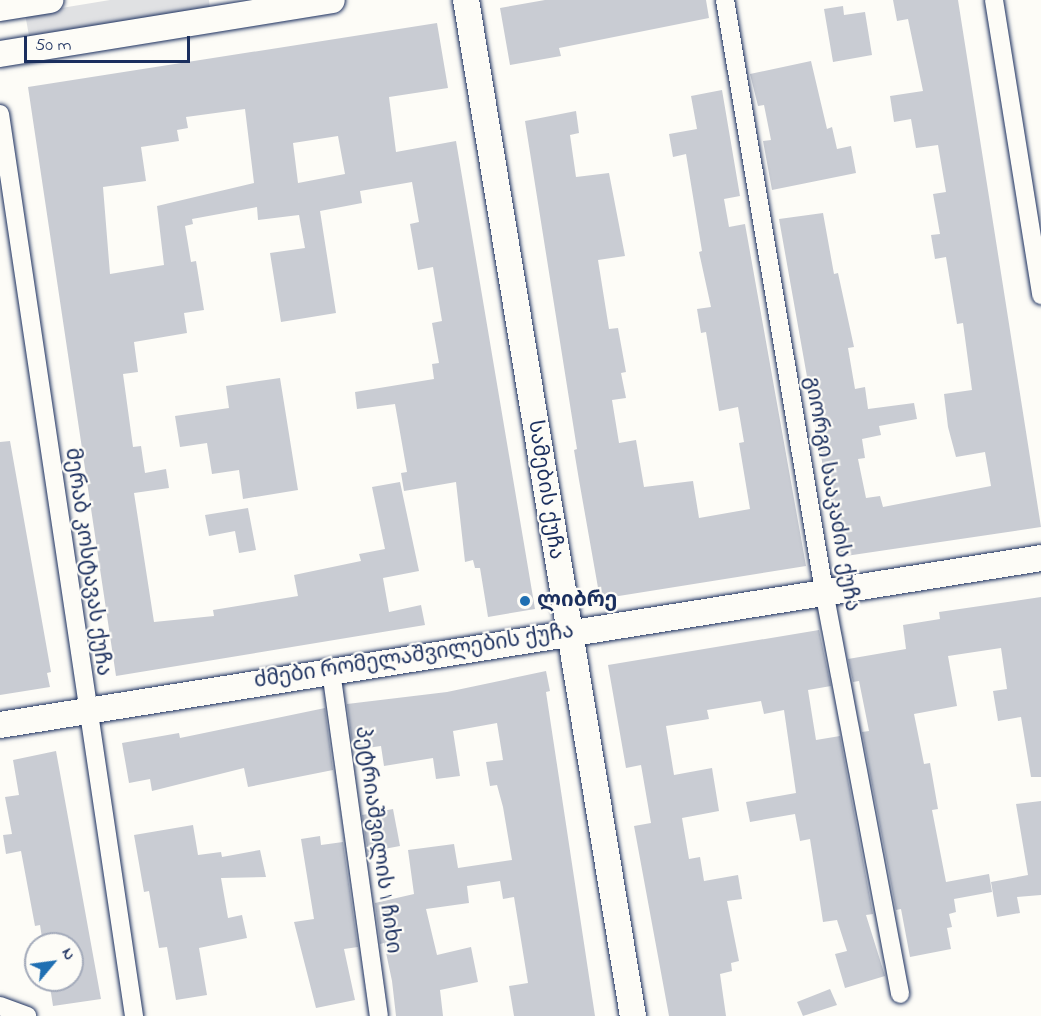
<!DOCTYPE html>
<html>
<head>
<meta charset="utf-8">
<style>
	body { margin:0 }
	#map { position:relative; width:1041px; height:1016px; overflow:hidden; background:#fdfcf7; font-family:"Indie Flower","Noto Sans Georgian",sans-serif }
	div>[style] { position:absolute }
	.green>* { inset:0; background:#e0e1e3 }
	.building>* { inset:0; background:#c9ccd3 }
	.roads { filter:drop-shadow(0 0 2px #1b2f5e) drop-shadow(0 0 2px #1b2f5e) }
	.street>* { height:18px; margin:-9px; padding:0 9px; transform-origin:9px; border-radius:9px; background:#fdfcf7 }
	.secondary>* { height:26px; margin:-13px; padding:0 13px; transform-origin:13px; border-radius:13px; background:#fdfcf7 }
	.dots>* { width:16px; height:16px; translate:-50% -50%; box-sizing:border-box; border:3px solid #fdfcf7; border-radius:50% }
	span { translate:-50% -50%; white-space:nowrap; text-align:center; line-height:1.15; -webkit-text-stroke:4.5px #fdfcf7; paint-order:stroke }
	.street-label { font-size:21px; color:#1b2f5e }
	.poi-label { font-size:21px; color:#1b2f5e; font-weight:700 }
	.left { translate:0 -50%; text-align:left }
	.north { position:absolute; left:24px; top:932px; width:60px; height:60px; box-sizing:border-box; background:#fdfcf7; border:2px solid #a3aaba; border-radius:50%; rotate:61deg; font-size:16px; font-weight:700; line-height:24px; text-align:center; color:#1b2f5e }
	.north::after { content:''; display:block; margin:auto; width:21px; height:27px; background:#1f6fb2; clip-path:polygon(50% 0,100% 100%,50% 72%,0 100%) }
	.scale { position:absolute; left:24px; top:36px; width:166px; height:27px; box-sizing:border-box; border:3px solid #1b2f5e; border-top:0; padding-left:8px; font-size:18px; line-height:21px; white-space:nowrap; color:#1b2f5e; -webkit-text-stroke:4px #fdfcf7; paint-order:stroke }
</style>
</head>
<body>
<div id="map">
	<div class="green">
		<i style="clip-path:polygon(110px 0,209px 0,210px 11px,30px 41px,25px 14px)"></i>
	</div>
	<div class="building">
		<i style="clip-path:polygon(545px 0,706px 0,709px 18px,559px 48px,561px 56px,510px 65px,500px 8px)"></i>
		<i style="clip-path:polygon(893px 0,958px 0,1041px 527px,839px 557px,779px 219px,823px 213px,834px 274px,838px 273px,854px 347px,848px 348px,855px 389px,865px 387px,868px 409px,914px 403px,917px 419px,879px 426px,881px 435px,862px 439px,865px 458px,858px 459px,866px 498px,880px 496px,883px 507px,991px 486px,985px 452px,956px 457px,948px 427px,944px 394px,972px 390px,963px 323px,957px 324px,946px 257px,935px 259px,931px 235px,940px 234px,933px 194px,946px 192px,938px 145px,916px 148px,911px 119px,894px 122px,890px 96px,923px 91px,908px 19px,897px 21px)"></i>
		<i style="clip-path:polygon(843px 6px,844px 15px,865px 12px,872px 55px,833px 62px,824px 9px)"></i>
		<i style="clip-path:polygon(evenodd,437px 23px,448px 88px,389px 97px,396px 152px,456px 141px,535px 609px,488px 617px,480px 568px,475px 568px,473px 560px,465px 562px,456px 482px,404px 491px,401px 473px,407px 472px,395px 404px,357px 409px,355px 392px,434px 379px,432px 364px,439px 363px,432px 323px,442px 321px,433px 267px,418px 270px,410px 224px,419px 222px,412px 182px,360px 191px,362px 203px,320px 211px,336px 313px,281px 322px,270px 253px,305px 248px,299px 215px,258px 220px,257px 207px,192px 219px,193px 224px,185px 226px,191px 262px,196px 261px,204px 310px,184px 313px,187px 333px,134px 342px,138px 372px,123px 374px,133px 447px,141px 446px,145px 473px,166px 469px,169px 488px,134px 493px,154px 622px,214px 616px,213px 610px,298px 596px,294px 575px,361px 561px,359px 554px,385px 549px,372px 487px,400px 482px,419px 571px,383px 578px,389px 612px,421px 605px,425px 625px,116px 676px,28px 87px,437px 23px,245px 109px,254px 183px,157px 206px,164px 265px,110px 274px,103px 187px,146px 181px,141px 147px,179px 141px,177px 130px,188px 128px,186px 117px,245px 109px,437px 23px,338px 136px,345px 174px,298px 183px,293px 143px,338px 136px)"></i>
		<i style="clip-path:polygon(811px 61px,827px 129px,832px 127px,837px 149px,851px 146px,856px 173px,772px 190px,763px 141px,771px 140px,764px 105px,758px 106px,750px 74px)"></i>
		<i style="clip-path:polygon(722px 90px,740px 196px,724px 199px,729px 227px,745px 224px,806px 566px,600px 599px,579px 480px,574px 450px,577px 449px,525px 121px,576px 111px,579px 133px,570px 135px,576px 177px,609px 173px,625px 256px,598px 260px,609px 329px,618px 328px,626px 372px,621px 373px,626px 398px,612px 400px,619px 443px,636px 440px,644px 487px,693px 481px,699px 518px,750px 509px,739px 443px,744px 442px,738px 407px,719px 411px,706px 332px,701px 333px,697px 309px,711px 307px,699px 252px,702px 251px,686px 154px,673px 157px,669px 134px,697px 129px,691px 96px)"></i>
		<i style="clip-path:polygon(280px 378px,298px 490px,243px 499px,239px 470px,212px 474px,207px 443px,180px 447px,175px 416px,229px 408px,226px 386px)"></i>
		<i style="clip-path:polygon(10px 441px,51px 672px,47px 673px,50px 687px,0 695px,0 442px)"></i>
		<i style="clip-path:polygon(248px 508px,256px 550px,239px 553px,235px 531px,209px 536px,205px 515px)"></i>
		<i style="clip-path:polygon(1041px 597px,1041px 777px,1031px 777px,1021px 717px,998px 721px,993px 691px,1007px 689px,1001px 648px,948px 656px,957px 706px,914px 714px,924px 764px,930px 763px,938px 809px,932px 810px,946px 882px,989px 874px,992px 892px,954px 899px,956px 912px,949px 914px,952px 927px,947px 928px,951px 949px,910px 957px,901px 909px,896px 910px,862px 732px,869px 731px,859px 681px,853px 682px,848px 659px,906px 649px,903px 625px,940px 619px,939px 612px)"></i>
		<i style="clip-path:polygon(819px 630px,831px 686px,808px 690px,816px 740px,840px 736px,873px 914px,866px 915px,885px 976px,845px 988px,835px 954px,847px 951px,837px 920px,823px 922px,810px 839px,800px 841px,795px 814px,750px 822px,746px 802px,796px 793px,784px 710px,764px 714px,761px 701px,707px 710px,709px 719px,666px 726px,674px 775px,712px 768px,719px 811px,682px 818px,689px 859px,700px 857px,704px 881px,738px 875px,742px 899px,727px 901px,739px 961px,731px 963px,732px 971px,720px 974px,726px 1016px,669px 1016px,634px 826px,651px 823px,641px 765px,626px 768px,608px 665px)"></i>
		<i style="clip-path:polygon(546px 671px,550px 691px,546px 692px,595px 1016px,514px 1016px,509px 986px,528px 983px,514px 897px,503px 899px,500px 881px,467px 886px,469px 903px,426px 909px,437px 955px,471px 947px,478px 982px,440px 990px,443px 1016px,396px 1016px,392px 981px,384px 943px,380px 944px,375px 903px,414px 894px,408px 850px,454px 844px,458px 868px,512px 860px,503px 807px,497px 785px,490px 786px,486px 762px,503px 760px,497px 723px,453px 731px,460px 776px,436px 779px,433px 758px,384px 766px,381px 746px,353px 750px,347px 704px,447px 692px)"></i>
		<i style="clip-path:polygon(325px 708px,333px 770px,248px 787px,244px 768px,152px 791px,150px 779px,129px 783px,122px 743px,179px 733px,180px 738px)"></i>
		<i style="clip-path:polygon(56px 751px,101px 999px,53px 1006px,49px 980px,72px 980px,72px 944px,43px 944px,40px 925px,35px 926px,21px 851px,6px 854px,3px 835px,12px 834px,5px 797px,19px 795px,13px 760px)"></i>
		<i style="clip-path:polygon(1041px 801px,1041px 895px,1017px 897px,1020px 913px,997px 917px,991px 882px,1028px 875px,1016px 804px)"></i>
		<i style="clip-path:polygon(393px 809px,400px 846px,368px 852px,362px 815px)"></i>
		<i style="clip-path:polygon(193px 825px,198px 855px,221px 852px,222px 857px,260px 850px,266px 877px,221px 878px,228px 918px,242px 915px,247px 938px,199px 948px,207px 995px,176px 1000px,167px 947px,159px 948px,149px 891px,144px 892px,134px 835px)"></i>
		<i style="clip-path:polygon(320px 836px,321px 845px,343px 842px,358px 947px,344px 949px,355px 1000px,316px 1008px,294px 922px,314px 919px,301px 839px)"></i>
		<i style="clip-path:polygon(830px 989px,837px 1005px,803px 1016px,797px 1002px)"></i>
	</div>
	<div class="roads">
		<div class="street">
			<i style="left:725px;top:0;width:599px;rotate:80.49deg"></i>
			<i style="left:824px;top:591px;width:410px;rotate:79.3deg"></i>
			<i style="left:994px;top:0;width:299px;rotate:80.9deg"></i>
			<i style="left:0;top:114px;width:912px;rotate:81.55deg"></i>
			<i style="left:331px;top:671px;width:348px;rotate:82.1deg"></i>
			<i style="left:0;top:1006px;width:29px;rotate:20deg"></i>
		</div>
		<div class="secondary">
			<i style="left:466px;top:0;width:1030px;rotate:80.67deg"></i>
			<i style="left:0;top:8px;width:51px;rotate:-9.1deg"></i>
			<i style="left:0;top:54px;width:336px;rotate:-9.2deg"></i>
			<i style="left:0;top:725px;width:1054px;rotate:-9.11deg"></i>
		</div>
	</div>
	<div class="dots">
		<i style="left:525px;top:601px;background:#1f6fb2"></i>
	</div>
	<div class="street-label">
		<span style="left:545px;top:490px;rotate:81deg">სამების ქუჩა</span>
		<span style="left:831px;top:494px;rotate:80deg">გიორგი სააკაძის ქუჩა</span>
		<span style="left:87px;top:562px;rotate:82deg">მერაბ კოსტავას ქუჩა</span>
		<span style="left:414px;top:657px;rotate:-9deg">ძმები რომელაშვილების ქუჩა</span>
		<span style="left:377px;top:840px;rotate:82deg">პეტრიაშვილის I ჩიხი</span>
	</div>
	<div class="poi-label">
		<span class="left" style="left:537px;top:601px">ლიბრე</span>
	</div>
	<div class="north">N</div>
	<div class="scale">50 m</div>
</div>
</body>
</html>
